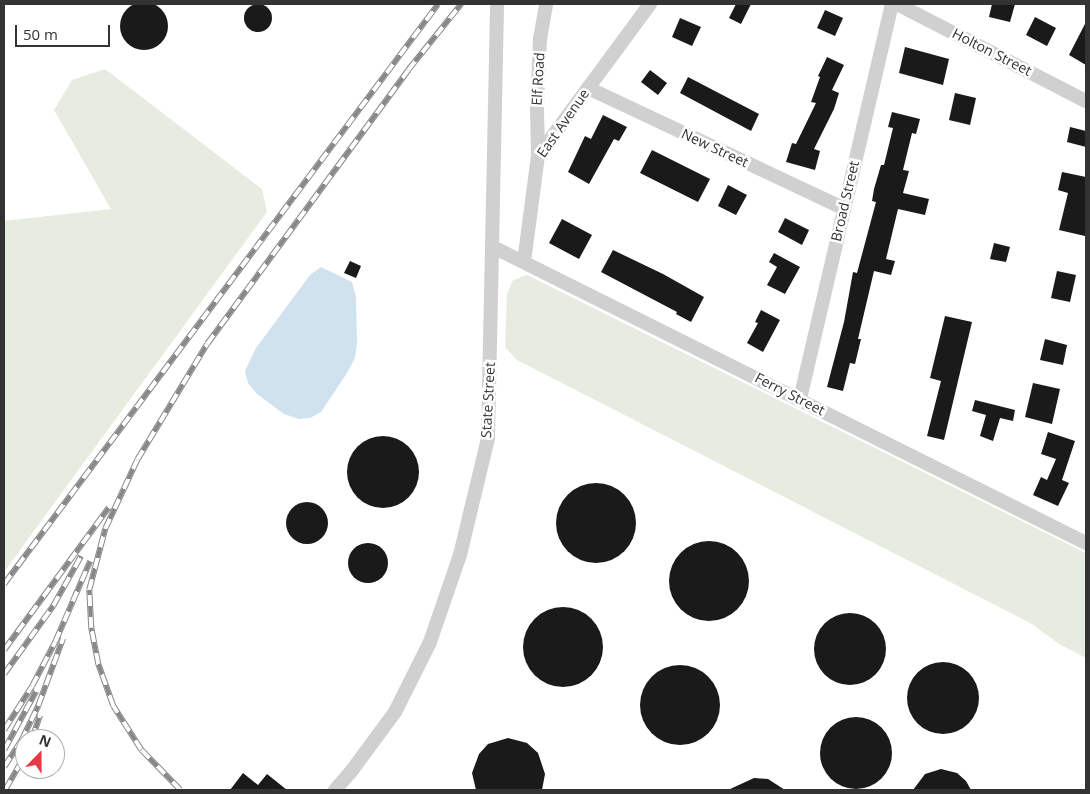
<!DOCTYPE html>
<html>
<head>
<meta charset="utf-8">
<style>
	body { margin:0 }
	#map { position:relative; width:1090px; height:794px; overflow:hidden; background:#fff; font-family:"Open Sans",sans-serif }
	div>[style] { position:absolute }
	.green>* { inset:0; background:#e6ecdf }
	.water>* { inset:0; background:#cfe2ee }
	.building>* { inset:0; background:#1a1a1a }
	.round { border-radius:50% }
	.minor>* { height:14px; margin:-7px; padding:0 7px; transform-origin:7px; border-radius:7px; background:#d0d0d0 }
	.rail>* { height:5.5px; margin-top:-2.75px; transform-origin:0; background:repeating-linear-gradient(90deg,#fff 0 11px,#888 0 22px); box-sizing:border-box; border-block:1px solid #888 }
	span { translate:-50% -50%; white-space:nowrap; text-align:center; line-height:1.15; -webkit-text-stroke:5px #fff; paint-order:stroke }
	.street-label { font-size:14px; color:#333 }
	.frame { position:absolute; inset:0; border:5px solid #333; pointer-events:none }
	.north { position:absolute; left:15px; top:729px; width:50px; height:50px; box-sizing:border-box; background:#fff; border:1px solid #adadad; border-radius:50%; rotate:22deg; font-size:14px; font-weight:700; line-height:20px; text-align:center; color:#333 }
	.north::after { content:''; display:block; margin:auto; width:18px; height:22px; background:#e63946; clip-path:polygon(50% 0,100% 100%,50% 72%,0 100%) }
	.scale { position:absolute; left:15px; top:25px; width:95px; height:22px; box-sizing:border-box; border:2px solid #333; border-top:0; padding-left:6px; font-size:15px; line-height:18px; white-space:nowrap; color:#333; -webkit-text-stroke:4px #fff; paint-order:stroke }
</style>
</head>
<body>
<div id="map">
	<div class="green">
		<i style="clip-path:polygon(105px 69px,262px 189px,267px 212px,4px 572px,4px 221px,111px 209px,54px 110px,72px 80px)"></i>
		<i style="clip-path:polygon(527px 275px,1086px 553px,1086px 658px,1059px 644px,1032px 624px,517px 360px,505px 347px,507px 294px,513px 280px)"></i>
	</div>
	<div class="water">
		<i style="clip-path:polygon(321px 267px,352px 282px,356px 297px,357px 343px,355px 358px,347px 373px,321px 412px,310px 418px,299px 419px,284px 414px,257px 394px,248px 383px,245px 371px,256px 348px,310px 275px)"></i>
	</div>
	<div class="building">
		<i class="round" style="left:120px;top:2px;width:48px;height:48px"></i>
		<i class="round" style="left:244px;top:4px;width:28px;height:28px"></i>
		<i style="clip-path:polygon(736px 4px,751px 4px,741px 24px,729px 18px)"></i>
		<i style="clip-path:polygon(992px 4px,1015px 4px,1010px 22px,989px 17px)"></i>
		<i style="clip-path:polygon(825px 10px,843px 18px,835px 36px,817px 28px)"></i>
		<i style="clip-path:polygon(1035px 17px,1056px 28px,1047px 46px,1026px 35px)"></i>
		<i style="clip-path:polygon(680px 18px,701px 27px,692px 46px,672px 37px)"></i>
		<i style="clip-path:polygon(1086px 22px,1086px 65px,1069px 55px)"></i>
		<i style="clip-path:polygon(905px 47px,949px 59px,943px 85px,899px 73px)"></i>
		<i style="clip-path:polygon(827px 57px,844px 65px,832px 90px,839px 93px,834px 109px,814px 149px,820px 151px,815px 170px,786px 162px,792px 143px,796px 144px,816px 103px,811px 102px,820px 77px,818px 76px)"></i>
		<i style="clip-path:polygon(650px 70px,667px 83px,658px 95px,641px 82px)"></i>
		<i style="clip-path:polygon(688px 77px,759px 114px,751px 131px,680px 93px)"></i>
		<i style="clip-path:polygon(955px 93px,976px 98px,970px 125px,949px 120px)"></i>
		<i style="clip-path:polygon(892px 112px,920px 119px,916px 134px,912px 133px,903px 170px,909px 171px,903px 193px,929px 199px,925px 215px,898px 209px,886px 259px,895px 261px,891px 275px,874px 271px,858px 339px,861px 339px,855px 364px,850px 363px,843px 391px,827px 387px,844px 322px,853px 272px,857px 273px,876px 202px,872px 201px,874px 189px,881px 165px,884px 165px,893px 128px,888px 127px)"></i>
		<i style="clip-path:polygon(603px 115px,627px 127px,619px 141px,614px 139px,589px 184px,568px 172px,585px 136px,591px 139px)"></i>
		<i style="clip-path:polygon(1070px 127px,1086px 131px,1086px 147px,1067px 142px)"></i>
		<i style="clip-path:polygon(652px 150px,710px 179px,698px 202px,640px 173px)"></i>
		<i style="clip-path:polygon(1062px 172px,1086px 177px,1085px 236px,1059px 230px,1068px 193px,1058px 190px)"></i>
		<i style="clip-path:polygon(728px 185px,747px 195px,736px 215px,718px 206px)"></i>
		<i style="clip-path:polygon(785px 218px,809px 230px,802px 245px,778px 232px)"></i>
		<i style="clip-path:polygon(562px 219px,592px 235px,579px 259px,549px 243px)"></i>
		<i style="clip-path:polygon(994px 243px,1010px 247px,1006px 262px,990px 259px)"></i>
		<i style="clip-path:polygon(613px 250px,663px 274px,704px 297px,691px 322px,676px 314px,677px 312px,601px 272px)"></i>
		<i style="clip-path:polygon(774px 253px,800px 267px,785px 294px,767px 285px,777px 267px,769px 262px)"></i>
		<i style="clip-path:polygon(350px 261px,361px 266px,356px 278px,344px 273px)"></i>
		<i style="clip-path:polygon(1057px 271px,1076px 275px,1070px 302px,1051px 298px)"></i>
		<i style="clip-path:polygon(761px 310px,780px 320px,763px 352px,747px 343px,758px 323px,755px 322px)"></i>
		<i style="clip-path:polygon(945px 316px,972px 322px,944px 440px,927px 436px,941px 381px,930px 378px)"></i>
		<i style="clip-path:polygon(1045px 339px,1067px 345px,1063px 365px,1040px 360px)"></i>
		<i style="clip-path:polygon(1033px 383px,1060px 389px,1052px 424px,1025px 417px)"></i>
		<i style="clip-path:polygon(975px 400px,1015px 410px,1013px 421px,1000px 418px,993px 441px,980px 436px,986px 415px,972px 411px)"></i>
		<i style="clip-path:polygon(1048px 432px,1075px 441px,1062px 480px,1069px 483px,1058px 506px,1033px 495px,1041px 477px,1047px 480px,1056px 459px,1041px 454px)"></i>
		<i class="round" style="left:347px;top:436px;width:72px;height:72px"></i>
		<i class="round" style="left:556px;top:483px;width:80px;height:80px"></i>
		<i class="round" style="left:286px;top:502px;width:42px;height:42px"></i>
		<i class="round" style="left:669px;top:541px;width:80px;height:80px"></i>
		<i class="round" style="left:348px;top:543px;width:40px;height:40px"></i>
		<i class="round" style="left:523px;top:607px;width:80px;height:80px"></i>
		<i class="round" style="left:814px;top:613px;width:72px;height:72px"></i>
		<i class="round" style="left:907px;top:662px;width:72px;height:72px"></i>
		<i class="round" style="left:640px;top:665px;width:80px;height:80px"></i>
		<i class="round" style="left:820px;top:717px;width:72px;height:72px"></i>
		<i style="clip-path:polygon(508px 738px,527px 743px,538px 753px,545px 774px,542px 790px,476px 790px,472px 773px,479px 754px,488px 744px)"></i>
		<i style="clip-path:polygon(941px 769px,957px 773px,966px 781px,971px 790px,913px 790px,925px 774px)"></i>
		<i style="clip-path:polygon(243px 773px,258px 785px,267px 774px,287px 790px,230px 790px)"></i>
		<i style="clip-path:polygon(754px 778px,768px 779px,785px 790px,728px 790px)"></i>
	</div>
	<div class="minor">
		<i style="left:897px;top:4px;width:212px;rotate:27.2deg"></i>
		<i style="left:588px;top:88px;width:282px;rotate:25.2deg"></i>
		<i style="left:538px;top:156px;width:48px;rotate:-91.2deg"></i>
		<i style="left:537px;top:108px;width:69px;rotate:-87.5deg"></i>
		<i style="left:540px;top:39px;width:36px;rotate:-80deg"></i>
		<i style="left:493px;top:247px;width:663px;rotate:26.53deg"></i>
		<i style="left:524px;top:262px;width:107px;rotate:-82.5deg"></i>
		<i style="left:538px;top:156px;width:189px;rotate:-53.6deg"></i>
		<i style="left:800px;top:399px;width:406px;rotate:-76.9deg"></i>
		<i style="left:335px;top:790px;width:23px;rotate:-49deg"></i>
		<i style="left:350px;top:773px;width:76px;rotate:-53.6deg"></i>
		<i style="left:395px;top:712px;width:78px;rotate:-63.4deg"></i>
		<i style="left:430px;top:642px;width:92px;rotate:-71deg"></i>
		<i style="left:460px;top:555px;width:120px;rotate:-76.5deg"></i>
		<i style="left:488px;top:438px;width:434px;rotate:-88.8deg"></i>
	</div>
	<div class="rail">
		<i style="left:4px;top:584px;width:724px;rotate:-53.19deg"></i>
		<i style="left:4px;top:650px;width:177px;rotate:-53.7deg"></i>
		<i style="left:4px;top:674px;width:84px;rotate:-54.2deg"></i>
		<i style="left:53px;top:606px;width:57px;rotate:-60.8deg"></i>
		<i style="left:4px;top:730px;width:52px;rotate:-57.5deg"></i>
		<i style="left:32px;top:686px;width:50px;rotate:-62.4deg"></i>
		<i style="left:55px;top:642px;width:88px;rotate:-66.6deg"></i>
		<i style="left:32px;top:739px;width:25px;rotate:-72deg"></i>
		<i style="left:4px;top:750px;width:67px;rotate:-61.5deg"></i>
		<i style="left:4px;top:767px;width:31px;rotate:-57deg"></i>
		<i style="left:21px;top:741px;width:39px;rotate:-64deg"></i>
		<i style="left:38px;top:706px;width:72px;rotate:-69.8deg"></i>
		<i style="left:5px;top:790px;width:40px;rotate:-60.3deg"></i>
		<i style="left:180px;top:790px;width:56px;rotate:-134.3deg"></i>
		<i style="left:141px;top:750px;width:52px;rotate:-122.5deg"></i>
		<i style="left:113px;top:706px;width:45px;rotate:-109.7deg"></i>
		<i style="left:98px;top:664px;width:37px;rotate:-101deg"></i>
		<i style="left:91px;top:628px;width:38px;rotate:-93deg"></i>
		<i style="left:89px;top:590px;width:63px;rotate:-75.3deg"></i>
		<i style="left:105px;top:529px;width:76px;rotate:-65.1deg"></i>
		<i style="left:137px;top:460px;width:135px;rotate:-58.9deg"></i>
		<i style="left:207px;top:344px;width:340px;rotate:-53.7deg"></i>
		<i style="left:408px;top:70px;width:85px;rotate:-51.2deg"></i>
	</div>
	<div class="street-label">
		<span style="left:992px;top:52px;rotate:27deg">Holton Street</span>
		<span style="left:538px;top:79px;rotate:-87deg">Elf Road</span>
		<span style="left:563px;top:123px;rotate:-55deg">East Avenue</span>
		<span style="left:715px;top:148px;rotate:25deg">New Street</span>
		<span style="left:845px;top:201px;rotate:-77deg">Broad Street</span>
		<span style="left:790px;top:394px;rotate:27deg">Ferry Street</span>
		<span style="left:488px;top:400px;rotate:-87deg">State Street</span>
	</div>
	<div class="frame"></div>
	<div class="north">N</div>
	<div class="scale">50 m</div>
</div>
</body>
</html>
